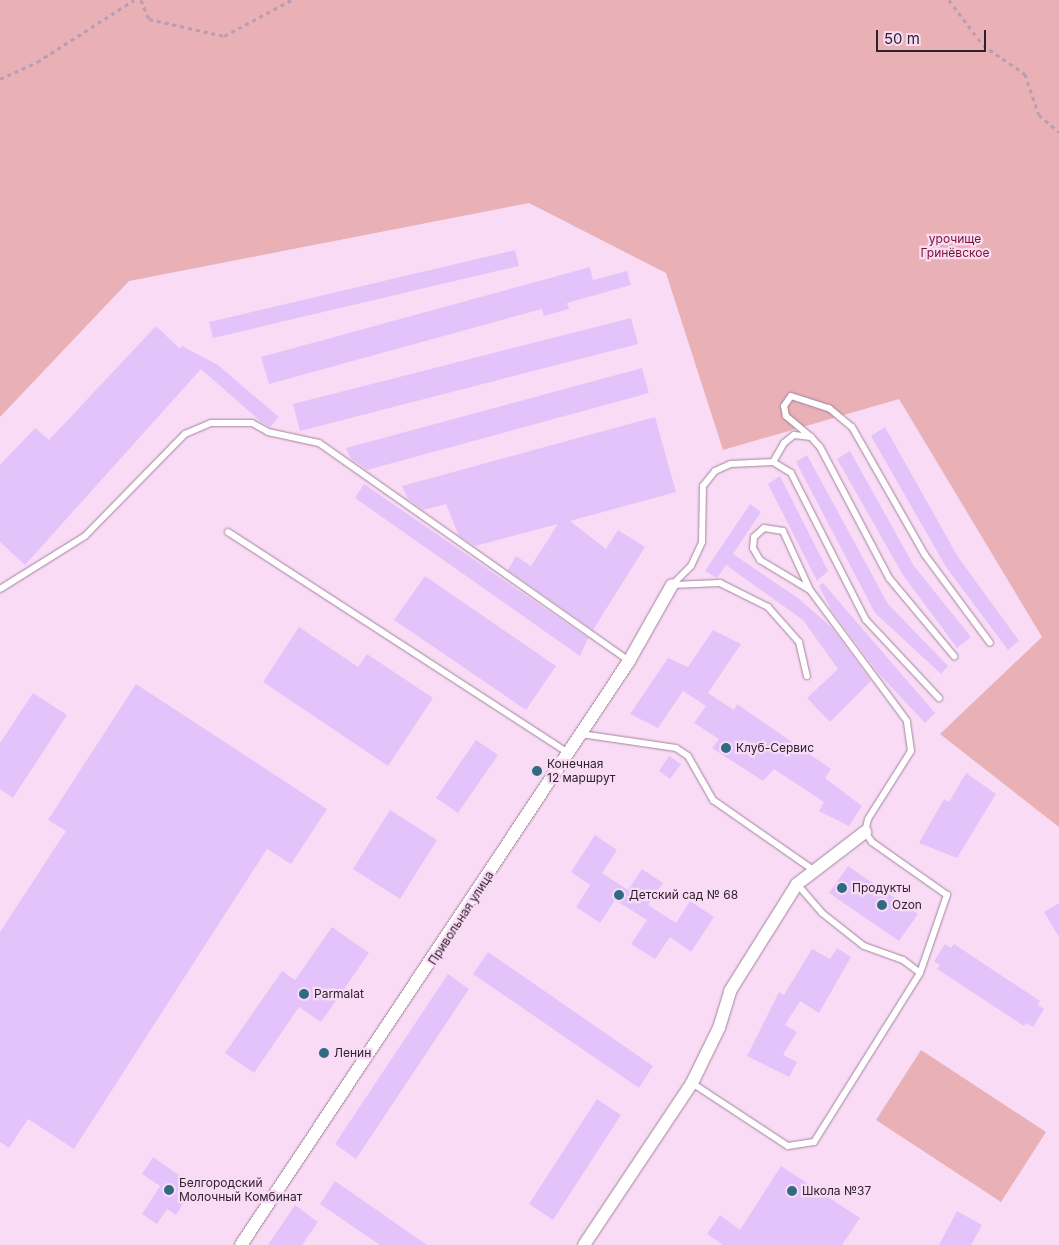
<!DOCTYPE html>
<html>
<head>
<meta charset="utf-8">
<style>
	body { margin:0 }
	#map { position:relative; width:1059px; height:1245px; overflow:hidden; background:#fadbf5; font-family:Inter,sans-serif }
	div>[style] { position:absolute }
	.green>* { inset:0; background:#e9b0b5 }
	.building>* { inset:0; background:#e4c3fb }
	.path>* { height:2.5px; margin-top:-1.25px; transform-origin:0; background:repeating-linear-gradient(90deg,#b79eb3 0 4px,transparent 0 8px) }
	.roads { filter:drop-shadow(0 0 1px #a1849c) drop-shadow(0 0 1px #a1849c) }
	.service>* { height:6px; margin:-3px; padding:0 3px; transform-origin:3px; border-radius:3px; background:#fff }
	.minor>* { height:12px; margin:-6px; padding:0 6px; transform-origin:6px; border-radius:6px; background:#fff }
	.dots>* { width:14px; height:14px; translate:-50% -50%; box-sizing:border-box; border:2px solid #fadbf5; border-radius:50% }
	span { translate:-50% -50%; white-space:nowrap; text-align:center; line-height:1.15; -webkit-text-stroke:4.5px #fadbf5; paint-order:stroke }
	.park-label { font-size:12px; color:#79142d }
	.poi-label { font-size:12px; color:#2e232c }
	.left { translate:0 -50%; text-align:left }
	.street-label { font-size:12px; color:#2e232c }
	.scale { position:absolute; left:876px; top:30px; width:110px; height:22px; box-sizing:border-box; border:2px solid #2e232c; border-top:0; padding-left:6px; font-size:15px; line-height:18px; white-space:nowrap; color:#2e232c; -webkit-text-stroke:4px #fadbf5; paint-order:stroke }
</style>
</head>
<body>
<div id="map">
	<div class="green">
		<i style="clip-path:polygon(0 0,1059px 0,1059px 827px,940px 734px,1042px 637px,899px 399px,723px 450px,666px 273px,529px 203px,129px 281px,0 417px)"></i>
		<i style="clip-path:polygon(921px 1050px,1046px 1132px,1001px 1202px,876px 1120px)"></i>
	</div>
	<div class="building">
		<i style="clip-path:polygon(515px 250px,519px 266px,213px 338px,209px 322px)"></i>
		<i style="clip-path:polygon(590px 267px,593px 280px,627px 271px,631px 285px,567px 303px,569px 309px,544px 316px,542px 309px,269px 384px,261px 357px)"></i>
		<i style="clip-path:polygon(631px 318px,638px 344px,300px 431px,293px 404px)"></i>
		<i style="clip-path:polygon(156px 326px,180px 349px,182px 346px,218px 365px,279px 417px,270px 427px,261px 422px,201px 369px,25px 565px,0 542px,0 465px,35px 428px,49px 440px)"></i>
		<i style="clip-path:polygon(642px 368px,649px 393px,367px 470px,351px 459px,346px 448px)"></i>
		<i style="clip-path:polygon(655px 417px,676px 492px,570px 521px,606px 549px,618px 530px,645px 547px,593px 630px,508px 570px,516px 556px,531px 566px,558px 524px,475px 546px,459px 536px,446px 504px,423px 510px,408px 499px,402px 486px)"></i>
		<i style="clip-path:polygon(885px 427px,958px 557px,1019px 641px,1008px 650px,946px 567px,871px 436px)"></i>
		<i style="clip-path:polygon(850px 451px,914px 566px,971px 637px,957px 648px,903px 575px,837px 459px)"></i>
		<i style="clip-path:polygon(807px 455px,888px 604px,948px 666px,941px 674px,875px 613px,796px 462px)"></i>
		<i style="clip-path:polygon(780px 476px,828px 571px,817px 581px,768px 484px)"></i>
		<i style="clip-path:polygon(364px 484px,588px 638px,580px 656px,355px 498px)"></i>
		<i style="clip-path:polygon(750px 504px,761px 512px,733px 554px,798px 598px,832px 628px,871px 681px,830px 722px,807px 698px,838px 669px,803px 620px,726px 565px,717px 578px,705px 571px)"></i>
		<i style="clip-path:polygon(425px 576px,556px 666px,526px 710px,394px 620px)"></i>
		<i style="clip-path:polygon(823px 583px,935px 713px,925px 723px,879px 674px,832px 611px,819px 586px)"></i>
		<i style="clip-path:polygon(299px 627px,358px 667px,367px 654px,433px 698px,388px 766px,263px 682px)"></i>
		<i style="clip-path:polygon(713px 630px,741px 644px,708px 693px,734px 710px,737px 704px,831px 769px,825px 778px,862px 806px,849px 826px,819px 811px,824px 802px,774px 769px,763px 781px,712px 748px,719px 739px,694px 723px,706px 706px,683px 691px,658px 728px,630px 714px,668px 658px,688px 667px)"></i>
		<i style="clip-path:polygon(136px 684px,327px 809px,291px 864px,267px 849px,74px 1149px,28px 1119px,9px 1148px,0 1142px,0 932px,66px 831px,48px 820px)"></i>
		<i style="clip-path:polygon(33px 693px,67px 715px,13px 798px,0 789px,0 743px)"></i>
		<i style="clip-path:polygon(476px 740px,498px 755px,458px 813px,436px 798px)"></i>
		<i style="clip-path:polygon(669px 756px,681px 764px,670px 779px,659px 771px)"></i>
		<i style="clip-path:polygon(966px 773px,996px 794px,957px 858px,919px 843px,944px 799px,949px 802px)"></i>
		<i style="clip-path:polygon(390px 810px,437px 840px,400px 899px,353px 869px)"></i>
		<i style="clip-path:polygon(595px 835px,617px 850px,602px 873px,628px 890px,642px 869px,663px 883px,648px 905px,676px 923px,690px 901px,714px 917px,691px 952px,670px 937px,655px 959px,631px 944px,647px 920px,615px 900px,600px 923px,576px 907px,590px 885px,571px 872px)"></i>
		<i style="clip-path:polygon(848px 866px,918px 914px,899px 941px,829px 893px)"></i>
		<i style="clip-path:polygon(1059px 903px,1059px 937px,1044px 912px)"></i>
		<i style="clip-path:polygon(332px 927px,369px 953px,321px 1022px,299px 1007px,254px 1073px,225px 1053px,282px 971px,295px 980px)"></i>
		<i style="clip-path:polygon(945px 944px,951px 948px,954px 944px,1040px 1001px,1038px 1005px,1044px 1009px,1033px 1027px,1026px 1023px,1024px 1026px,937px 969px,940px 965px,934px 961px)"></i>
		<i style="clip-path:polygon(837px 948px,851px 957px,819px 1013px,800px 1001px,785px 1025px,797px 1032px,783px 1055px,797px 1062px,789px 1077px,747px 1056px,779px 992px,784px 995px,812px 949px,830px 959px)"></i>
		<i style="clip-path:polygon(488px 952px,653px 1066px,639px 1088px,473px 974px)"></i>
		<i style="clip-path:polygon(448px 974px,469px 989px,356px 1159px,335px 1144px)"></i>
		<i style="clip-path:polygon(597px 1099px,621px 1115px,553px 1220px,529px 1204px)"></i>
		<i style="clip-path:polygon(153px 1157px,186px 1180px,177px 1193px,186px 1199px,176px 1215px,167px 1209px,157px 1224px,142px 1214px,160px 1186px,142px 1174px)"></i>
		<i style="clip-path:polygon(781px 1166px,860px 1218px,842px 1245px,723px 1245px,707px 1234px,720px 1215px,740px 1230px)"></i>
		<i style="clip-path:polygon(335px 1181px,427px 1245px,380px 1245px,320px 1204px)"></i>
		<i style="clip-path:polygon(295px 1205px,318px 1222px,302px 1245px,268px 1245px)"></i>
		<i style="clip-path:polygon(957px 1211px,982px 1225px,971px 1245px,939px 1245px)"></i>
	</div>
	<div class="path">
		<i style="left:141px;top:0;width:21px;rotate:67deg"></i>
		<i style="left:149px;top:19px;width:77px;rotate:12.8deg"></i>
		<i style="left:224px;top:36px;width:76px;rotate:-28.2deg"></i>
		<i style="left:949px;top:0;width:56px;rotate:52.9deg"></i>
		<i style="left:983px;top:45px;width:51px;rotate:34.6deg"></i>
		<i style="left:1025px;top:74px;width:43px;rotate:71.1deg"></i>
		<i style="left:1039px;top:115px;width:26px;rotate:40deg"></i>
		<i style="left:0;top:79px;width:41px;rotate:-24.7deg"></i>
		<i style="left:37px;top:62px;width:115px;rotate:-32.6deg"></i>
	</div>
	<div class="roads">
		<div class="service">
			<i style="left:811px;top:437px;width:33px;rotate:-140deg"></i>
			<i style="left:786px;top:416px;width:10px;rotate:-101deg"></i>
			<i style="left:784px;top:406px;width:12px;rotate:-55deg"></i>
			<i style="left:791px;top:396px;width:40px;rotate:18deg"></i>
			<i style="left:829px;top:408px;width:30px;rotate:40deg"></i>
			<i style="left:852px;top:427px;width:147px;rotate:60.3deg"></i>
			<i style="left:925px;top:555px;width:109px;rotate:53.5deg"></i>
			<i style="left:773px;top:462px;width:22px;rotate:-60deg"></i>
			<i style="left:784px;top:443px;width:13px;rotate:-39deg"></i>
			<i style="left:794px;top:435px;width:17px;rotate:7deg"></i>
			<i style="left:811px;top:437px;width:13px;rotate:48deg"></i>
			<i style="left:820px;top:447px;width:148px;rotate:62.2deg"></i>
			<i style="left:889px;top:578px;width:102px;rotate:50.2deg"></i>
			<i style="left:228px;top:532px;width:406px;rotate:33deg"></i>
			<i style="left:672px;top:585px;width:27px;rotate:-45deg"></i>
			<i style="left:691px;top:566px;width:26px;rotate:-65deg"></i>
			<i style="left:702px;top:542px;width:56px;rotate:-89deg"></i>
			<i style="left:703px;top:486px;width:19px;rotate:-51deg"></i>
			<i style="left:715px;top:471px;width:17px;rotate:-24deg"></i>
			<i style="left:731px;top:464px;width:42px;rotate:-2.7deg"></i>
			<i style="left:773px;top:462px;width:21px;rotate:31deg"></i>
			<i style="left:791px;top:473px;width:165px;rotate:63deg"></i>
			<i style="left:866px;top:620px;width:107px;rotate:46.9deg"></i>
			<i style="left:672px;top:585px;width:48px;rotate:-2.4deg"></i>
			<i style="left:720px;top:583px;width:54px;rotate:26.6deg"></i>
			<i style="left:768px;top:607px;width:47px;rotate:48.5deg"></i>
			<i style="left:799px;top:642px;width:35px;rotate:77deg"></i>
			<i style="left:0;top:589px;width:100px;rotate:-31.9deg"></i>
			<i style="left:85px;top:536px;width:143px;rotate:-45.6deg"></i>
			<i style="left:185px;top:434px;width:28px;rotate:-23deg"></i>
			<i style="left:211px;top:423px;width:41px"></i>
			<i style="left:252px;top:423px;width:18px;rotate:29deg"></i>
			<i style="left:268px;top:432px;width:52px;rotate:12.2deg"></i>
			<i style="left:319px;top:443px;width:379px;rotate:35.1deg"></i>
			<i style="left:581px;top:734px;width:96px;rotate:8.4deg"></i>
			<i style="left:676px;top:748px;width:14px;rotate:34deg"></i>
			<i style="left:688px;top:756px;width:51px;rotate:60.4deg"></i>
			<i style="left:713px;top:800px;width:121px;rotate:34.9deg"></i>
			<i style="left:797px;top:884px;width:38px;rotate:49deg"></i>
			<i style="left:822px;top:913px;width:53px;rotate:38.2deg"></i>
			<i style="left:864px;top:946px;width:41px;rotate:19.7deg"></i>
			<i style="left:903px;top:960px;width:21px;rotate:37deg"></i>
			<i style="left:692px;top:1083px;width:115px;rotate:33.3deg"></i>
			<i style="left:788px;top:1146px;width:26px;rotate:-9deg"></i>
			<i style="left:814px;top:1142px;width:199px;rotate:-57.9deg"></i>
			<i style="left:920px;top:973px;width:83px;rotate:-70.9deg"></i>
			<i style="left:947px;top:895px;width:92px;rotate:-144.8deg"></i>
			<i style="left:872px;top:842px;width:12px;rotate:-125deg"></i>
			<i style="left:865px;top:832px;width:13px;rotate:-77deg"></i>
			<i style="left:868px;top:819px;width:80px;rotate:-57.7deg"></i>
			<i style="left:911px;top:751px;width:30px;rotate:-98deg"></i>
			<i style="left:907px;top:721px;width:163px;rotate:-126.5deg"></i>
			<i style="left:810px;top:590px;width:65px;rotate:-114.6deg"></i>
			<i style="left:783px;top:531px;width:19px;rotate:-171deg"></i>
			<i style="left:764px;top:528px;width:13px;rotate:138deg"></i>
			<i style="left:754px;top:537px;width:11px;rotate:95deg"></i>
			<i style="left:753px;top:548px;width:14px;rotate:60deg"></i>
			<i style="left:760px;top:560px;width:58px;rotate:31deg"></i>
		</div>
		<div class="minor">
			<i style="left:241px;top:1245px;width:701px;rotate:-56.4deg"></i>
			<i style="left:629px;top:661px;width:87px;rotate:-60.5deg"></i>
			<i style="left:584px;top:1245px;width:195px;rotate:-56.3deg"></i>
			<i style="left:692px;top:1083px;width:61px;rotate:-63.9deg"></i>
			<i style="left:719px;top:1028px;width:39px;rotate:-73deg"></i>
			<i style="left:730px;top:991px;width:126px;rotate:-57.9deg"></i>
			<i style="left:797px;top:884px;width:86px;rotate:-37.4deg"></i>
		</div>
	</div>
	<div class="dots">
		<i style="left:726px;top:748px;background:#316a84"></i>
		<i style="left:537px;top:771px;background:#316a84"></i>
		<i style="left:842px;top:888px;background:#316a84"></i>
		<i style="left:619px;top:895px;background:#316a84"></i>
		<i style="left:882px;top:905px;background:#316a84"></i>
		<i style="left:304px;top:994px;background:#316a84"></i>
		<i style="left:324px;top:1053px;background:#316a84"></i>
		<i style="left:169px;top:1190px;background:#316a84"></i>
		<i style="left:792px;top:1191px;background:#316a84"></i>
	</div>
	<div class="park-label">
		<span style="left:955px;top:246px">урочище<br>Гринёвское</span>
	</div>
	<div class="poi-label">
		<span class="left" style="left:736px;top:748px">Клуб-Сервис</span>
		<span class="left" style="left:547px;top:771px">Конечная<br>12 маршрут</span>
		<span class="left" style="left:852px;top:888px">Продукты</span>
		<span class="left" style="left:629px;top:895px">Детский сад № 68</span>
		<span class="left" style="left:892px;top:905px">Ozon</span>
		<span class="left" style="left:314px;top:994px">Parmalat</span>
		<span class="left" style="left:334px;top:1053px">Ленин</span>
		<span class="left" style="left:179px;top:1190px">Белгородский<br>Молочный Комбинат</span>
		<span class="left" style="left:802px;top:1191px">Школа №37</span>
	</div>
	<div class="street-label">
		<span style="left:461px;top:918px;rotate:-57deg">Привольная улица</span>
	</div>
	<div class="scale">50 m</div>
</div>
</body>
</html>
